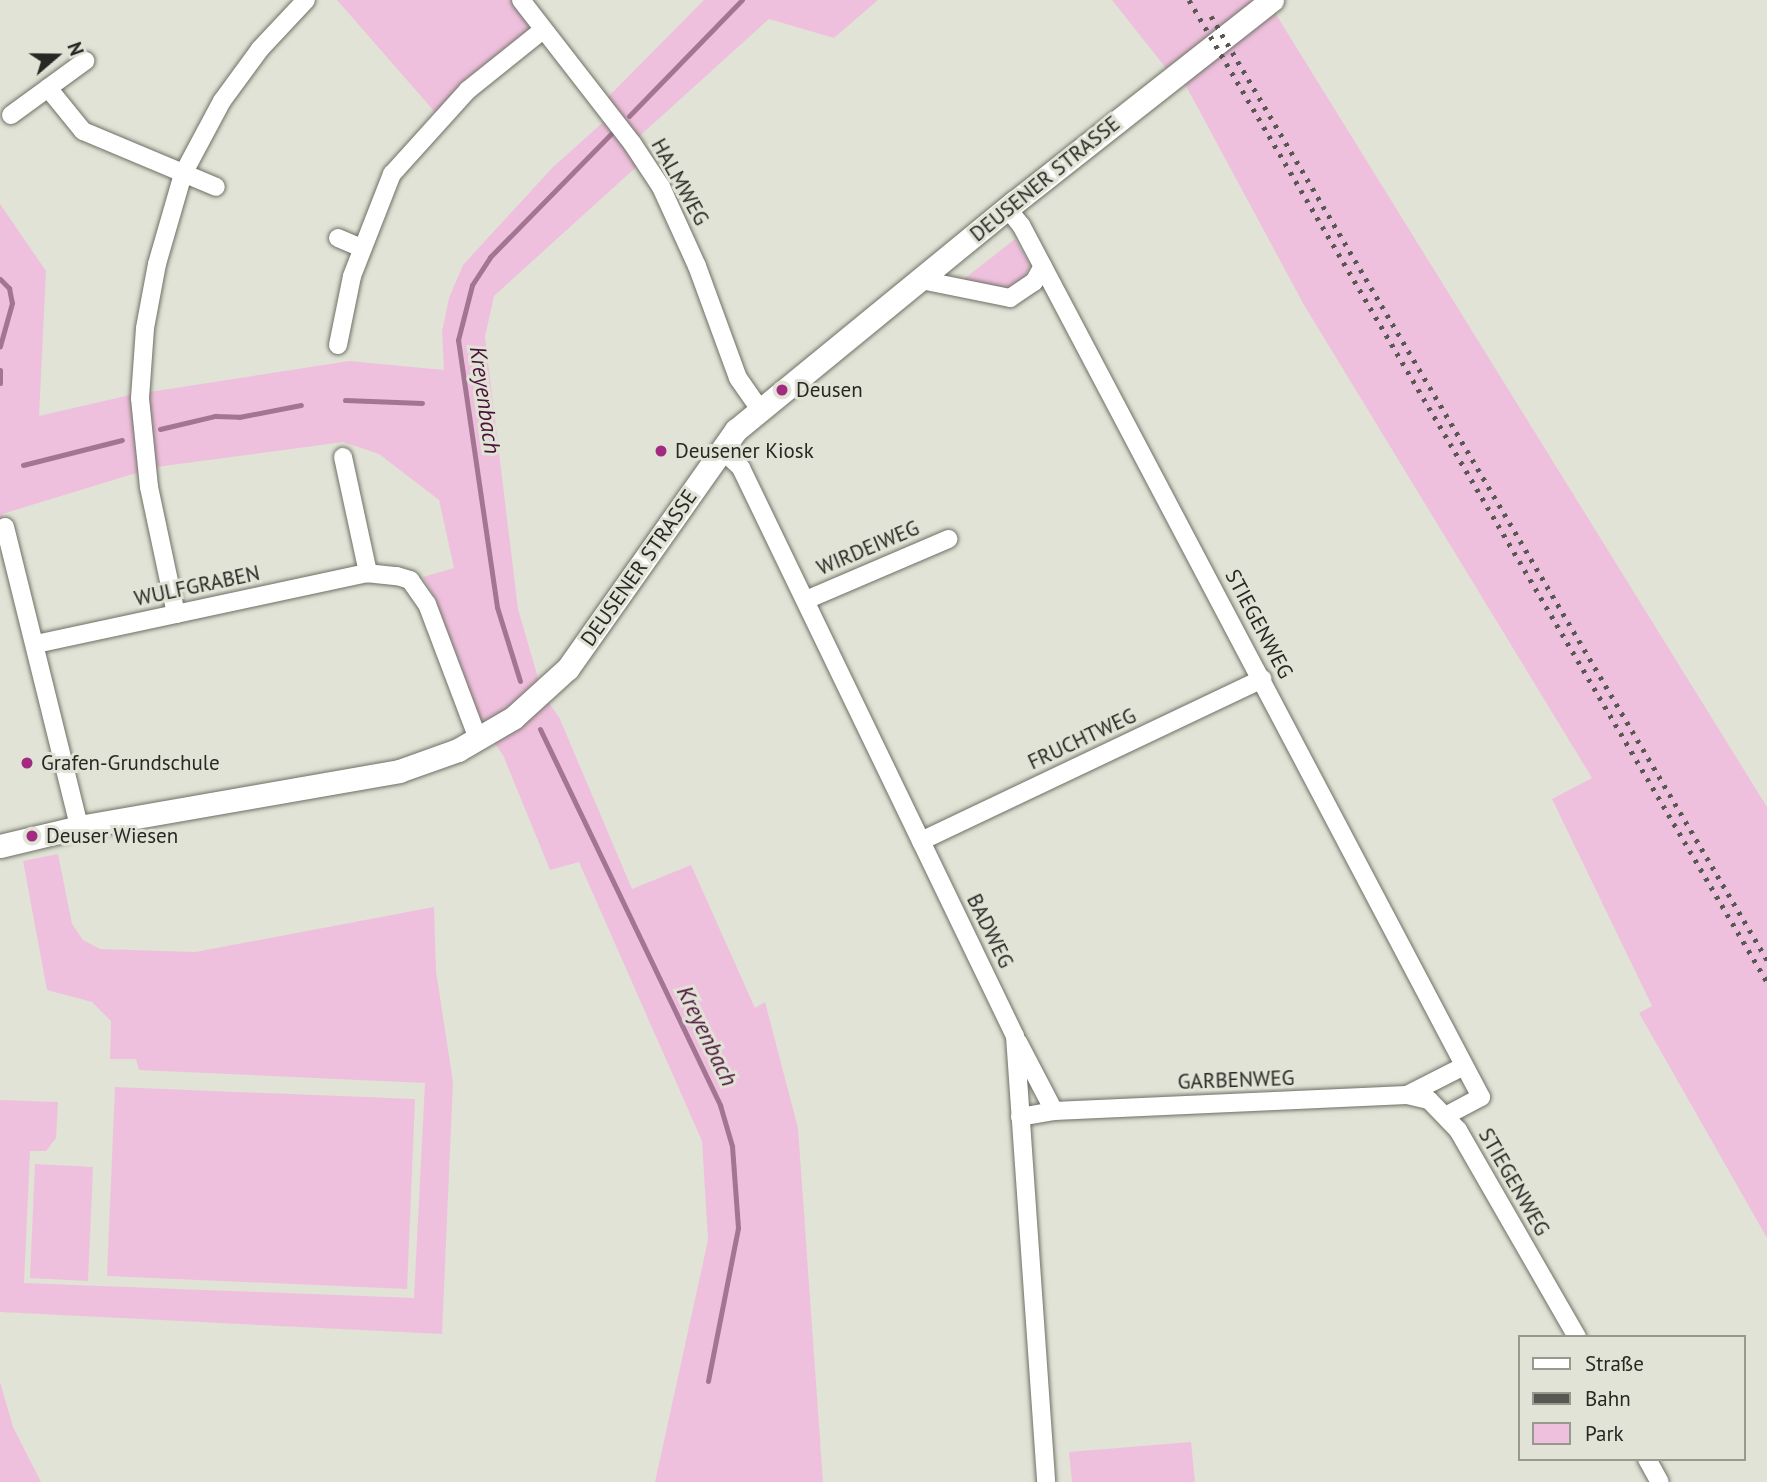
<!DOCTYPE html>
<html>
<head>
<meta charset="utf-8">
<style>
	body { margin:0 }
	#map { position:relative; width:1767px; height:1482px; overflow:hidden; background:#e1e3d6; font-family:"PT Sans",sans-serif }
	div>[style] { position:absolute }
	.green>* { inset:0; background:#efc0dd }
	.stream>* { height:5px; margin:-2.5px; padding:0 2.5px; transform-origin:2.5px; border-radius:2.5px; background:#a47592 }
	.roads { filter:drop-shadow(0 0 2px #6e7065) drop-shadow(0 0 2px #6e7065) }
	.minor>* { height:18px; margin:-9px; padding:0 9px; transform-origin:9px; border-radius:9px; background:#fff }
	.tertiary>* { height:23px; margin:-11.5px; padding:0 11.5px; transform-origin:11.5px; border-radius:11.5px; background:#fff }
	.rail>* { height:5px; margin-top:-2.5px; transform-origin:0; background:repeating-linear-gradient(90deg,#575851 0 3.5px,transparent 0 10.5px) }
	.dots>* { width:19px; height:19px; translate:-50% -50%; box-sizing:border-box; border:4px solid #e1e3d6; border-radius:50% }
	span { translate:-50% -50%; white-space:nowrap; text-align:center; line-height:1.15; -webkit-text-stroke:6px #e1e3d6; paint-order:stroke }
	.street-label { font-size:21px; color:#272823 }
	.poi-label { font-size:21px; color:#272823 }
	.left { translate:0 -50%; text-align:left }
	.water-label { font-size:23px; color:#4b113b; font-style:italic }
	.legend { position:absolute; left:1518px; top:1335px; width:228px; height:126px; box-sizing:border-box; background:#e1e3d6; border:2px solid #97988e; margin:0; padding:9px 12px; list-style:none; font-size:21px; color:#272823 }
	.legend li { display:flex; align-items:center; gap:14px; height:35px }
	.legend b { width:35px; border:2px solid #97988e }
	.north { position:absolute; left:21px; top:21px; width:70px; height:70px; -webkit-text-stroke:5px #e1e3d6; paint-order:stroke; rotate:70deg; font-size:19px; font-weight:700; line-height:28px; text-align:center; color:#272823 }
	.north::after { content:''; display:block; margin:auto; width:24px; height:32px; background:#272823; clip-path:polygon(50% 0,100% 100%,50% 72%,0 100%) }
</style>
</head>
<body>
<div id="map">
	<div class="green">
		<i style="clip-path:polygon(337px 0,521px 0,543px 30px,440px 118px)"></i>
		<i style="clip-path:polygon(704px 0,878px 0,834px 38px,769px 19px,633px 142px,645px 159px,494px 296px,485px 337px,518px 609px,543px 695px,559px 717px,632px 889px,691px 865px,755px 1008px,765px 1002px,798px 1128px,823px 1482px,655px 1482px,708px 1240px,702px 1141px,579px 862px,550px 870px,503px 755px,473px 713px,435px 598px,423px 577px,454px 568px,439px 500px,379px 454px,343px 442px,156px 467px,2px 514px,5px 527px,0 528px,0 204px,46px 271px,39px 416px,130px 395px,349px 361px,444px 370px,442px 332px,449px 298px,463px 265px,552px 168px,610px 116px,601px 104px)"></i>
		<i style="clip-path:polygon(1112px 0,1267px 0,1767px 807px,1767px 1238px,1639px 1013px,1652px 1006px,1552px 799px,1592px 778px,1304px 305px,1179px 73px,1173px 77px)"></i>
		<i style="clip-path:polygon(1015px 239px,1030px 265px,1021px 285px,1005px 290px,964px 279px)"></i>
		<i style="clip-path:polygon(58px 854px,72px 924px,83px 940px,100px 949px,195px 952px,434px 907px,436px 971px,453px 1082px,442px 1334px,0 1312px,0 1100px,58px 1102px,56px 1138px,46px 1151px,30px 1151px,24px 1283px,414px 1298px,425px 1083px,139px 1070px,136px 1059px,110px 1059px,111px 1021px,92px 1002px,47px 990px,23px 861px)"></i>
		<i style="clip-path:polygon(115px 1087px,415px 1099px,407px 1289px,107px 1276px)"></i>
		<i style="clip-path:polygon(35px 1164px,93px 1167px,88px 1281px,30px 1278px)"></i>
		<i style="clip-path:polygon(0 1382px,13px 1427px,41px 1482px,0 1482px)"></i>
		<i style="clip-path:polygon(1191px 1442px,1195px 1482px,1072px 1482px,1069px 1452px)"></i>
	</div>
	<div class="stream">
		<i style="left:629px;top:116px;width:162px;rotate:-45.8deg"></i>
		<i style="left:0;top:279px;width:13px;rotate:45deg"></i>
		<i style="left:9px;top:288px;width:15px;rotate:79deg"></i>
		<i style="left:12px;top:303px;width:45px;rotate:105.6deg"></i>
		<i style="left:0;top:370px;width:13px;rotate:90deg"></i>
		<i style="left:345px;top:400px;width:77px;rotate:2.2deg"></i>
		<i style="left:160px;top:429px;width:57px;rotate:-13.3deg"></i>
		<i style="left:215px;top:416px;width:24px;rotate:2deg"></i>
		<i style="left:239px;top:417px;width:63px;rotate:-11deg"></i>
		<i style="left:23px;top:465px;width:102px;rotate:-14.2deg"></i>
		<i style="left:520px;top:681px;width:77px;rotate:-107.3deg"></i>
		<i style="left:497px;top:607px;width:270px;rotate:-98.3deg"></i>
		<i style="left:458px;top:340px;width:57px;rotate:-75.7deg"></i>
		<i style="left:472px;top:285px;width:33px;rotate:-57deg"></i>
		<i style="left:490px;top:257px;width:173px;rotate:-45.5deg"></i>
		<i style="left:540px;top:729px;width:417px;rotate:64.4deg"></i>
		<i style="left:720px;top:1105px;width:43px;rotate:73.7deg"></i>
		<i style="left:732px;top:1146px;width:82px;rotate:85.8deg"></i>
		<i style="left:738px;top:1228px;width:156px;rotate:101.1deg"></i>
	</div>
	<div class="roads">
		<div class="minor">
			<i style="left:521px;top:0;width:181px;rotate:52.2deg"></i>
			<i style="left:632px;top:143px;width:53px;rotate:56.6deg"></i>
			<i style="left:661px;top:187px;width:87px;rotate:65.5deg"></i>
			<i style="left:697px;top:266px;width:119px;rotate:69.9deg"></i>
			<i style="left:738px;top:378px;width:37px;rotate:55deg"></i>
			<i style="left:48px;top:88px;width:55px;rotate:50.9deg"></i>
			<i style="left:83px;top:131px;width:144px;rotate:22.8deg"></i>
			<i style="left:11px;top:115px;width:92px;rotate:-36.1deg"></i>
			<i style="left:1007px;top:208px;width:22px;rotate:51deg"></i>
			<i style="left:1021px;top:225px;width:986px;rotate:62.19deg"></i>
			<i style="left:1481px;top:1097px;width:38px;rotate:152deg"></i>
			<i style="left:338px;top:238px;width:25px;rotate:23deg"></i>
			<i style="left:921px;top:280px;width:91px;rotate:11.4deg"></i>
			<i style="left:1010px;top:298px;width:29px;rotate:-34deg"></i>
			<i style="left:1034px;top:282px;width:18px;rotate:-61deg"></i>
			<i style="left:338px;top:345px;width:70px;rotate:-78.5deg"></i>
			<i style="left:352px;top:276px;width:110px;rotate:-68.6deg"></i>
			<i style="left:392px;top:174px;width:113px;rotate:-47.9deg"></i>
			<i style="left:468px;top:90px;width:96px;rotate:-38.7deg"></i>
			<i style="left:722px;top:450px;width:26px;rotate:43deg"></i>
			<i style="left:741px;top:468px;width:631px;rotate:64.25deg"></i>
			<i style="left:1015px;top:1036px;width:447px;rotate:86deg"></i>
			<i style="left:343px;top:457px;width:119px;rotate:77.8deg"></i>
			<i style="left:5px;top:527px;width:309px;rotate:76.1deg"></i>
			<i style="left:806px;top:600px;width:155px;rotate:-23.2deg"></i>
			<i style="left:176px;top:614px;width:130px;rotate:-102deg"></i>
			<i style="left:149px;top:487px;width:89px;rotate:-95.8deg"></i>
			<i style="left:140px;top:398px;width:70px;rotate:-85.9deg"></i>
			<i style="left:145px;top:328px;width:65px;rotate:-79.4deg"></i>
			<i style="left:157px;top:264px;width:94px;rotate:-73.9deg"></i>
			<i style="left:183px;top:174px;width:83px;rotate:-61.9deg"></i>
			<i style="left:222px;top:101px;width:64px;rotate:-53.8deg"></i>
			<i style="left:260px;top:49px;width:67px;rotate:-46.8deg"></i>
			<i style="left:36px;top:644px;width:338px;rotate:-12.1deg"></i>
			<i style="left:366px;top:573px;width:31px;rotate:6deg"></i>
			<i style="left:397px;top:576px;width:14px;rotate:17deg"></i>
			<i style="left:410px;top:580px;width:29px;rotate:55deg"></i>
			<i style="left:427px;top:604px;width:144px;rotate:69.3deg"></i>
			<i style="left:921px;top:841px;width:378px;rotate:-25.4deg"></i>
			<i style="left:1018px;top:1042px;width:78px;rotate:62.4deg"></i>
			<i style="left:1407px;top:1095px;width:64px;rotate:-27deg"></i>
			<i style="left:1020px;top:1117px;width:35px;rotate:-10deg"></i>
			<i style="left:1054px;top:1111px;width:353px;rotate:-2.6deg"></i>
			<i style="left:1407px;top:1095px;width:23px;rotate:13deg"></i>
			<i style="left:1429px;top:1100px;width:42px;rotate:46deg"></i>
			<i style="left:1458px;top:1130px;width:239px;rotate:60.1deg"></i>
			<i style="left:1647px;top:1459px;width:26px;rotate:61deg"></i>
		</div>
		<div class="tertiary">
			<i style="left:0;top:846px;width:81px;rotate:-13.5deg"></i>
			<i style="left:79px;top:827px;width:325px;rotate:-9.9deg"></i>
			<i style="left:399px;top:771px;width:63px;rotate:-19.6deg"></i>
			<i style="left:458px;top:750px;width:64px;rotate:-30.2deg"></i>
			<i style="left:513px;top:718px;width:74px;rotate:-42.3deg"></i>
			<i style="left:568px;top:668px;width:291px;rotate:-54.8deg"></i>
			<i style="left:736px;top:430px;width:360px;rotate:-39.3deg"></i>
			<i style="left:1015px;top:202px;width:327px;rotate:-38.2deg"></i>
		</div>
	</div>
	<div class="rail">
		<i style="left:1189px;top:0;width:1139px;rotate:59.52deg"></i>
		<i style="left:1211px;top:16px;width:1096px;rotate:59.5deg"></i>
	</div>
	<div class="dots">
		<i style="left:782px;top:390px;background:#a32a81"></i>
		<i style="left:661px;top:451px;background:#a32a81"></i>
		<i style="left:27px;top:763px;background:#a32a81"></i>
		<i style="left:32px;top:836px;background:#a32a81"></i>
	</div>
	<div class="street-label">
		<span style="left:1045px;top:179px;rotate:-39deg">DEUSENER STRASSE</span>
		<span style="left:680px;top:182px;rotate:61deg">HALMWEG</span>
		<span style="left:868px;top:548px;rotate:-23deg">WIRDEIWEG</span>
		<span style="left:639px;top:568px;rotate:-55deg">DEUSENER STRASSE</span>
		<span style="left:197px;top:586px;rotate:-12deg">WULFGRABEN</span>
		<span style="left:1259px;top:624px;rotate:62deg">STIEGENWEG</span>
		<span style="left:1082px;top:739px;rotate:-25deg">FRUCHTWEG</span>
		<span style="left:990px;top:931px;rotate:64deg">BADWEG</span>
		<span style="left:1236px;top:1080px;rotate:-2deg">GARBENWEG</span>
		<span style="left:1514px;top:1182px;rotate:60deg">STIEGENWEG</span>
	</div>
	<div class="poi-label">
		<span class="left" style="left:796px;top:390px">Deusen</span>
		<span class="left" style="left:675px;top:451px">Deusener Kiosk</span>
		<span class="left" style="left:41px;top:763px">Grafen-Grundschule</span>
		<span class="left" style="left:46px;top:836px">Deuser Wiesen</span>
	</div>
	<div class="water-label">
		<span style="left:485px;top:400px;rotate:82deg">Kreyenbach</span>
		<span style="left:707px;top:1036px;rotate:64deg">Kreyenbach</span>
	</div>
	<ul class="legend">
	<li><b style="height:9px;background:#fff"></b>Straße</li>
	<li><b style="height:9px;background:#575851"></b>Bahn</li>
	<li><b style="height:19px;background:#efc0dd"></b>Park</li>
	</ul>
	<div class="north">N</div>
</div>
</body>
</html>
